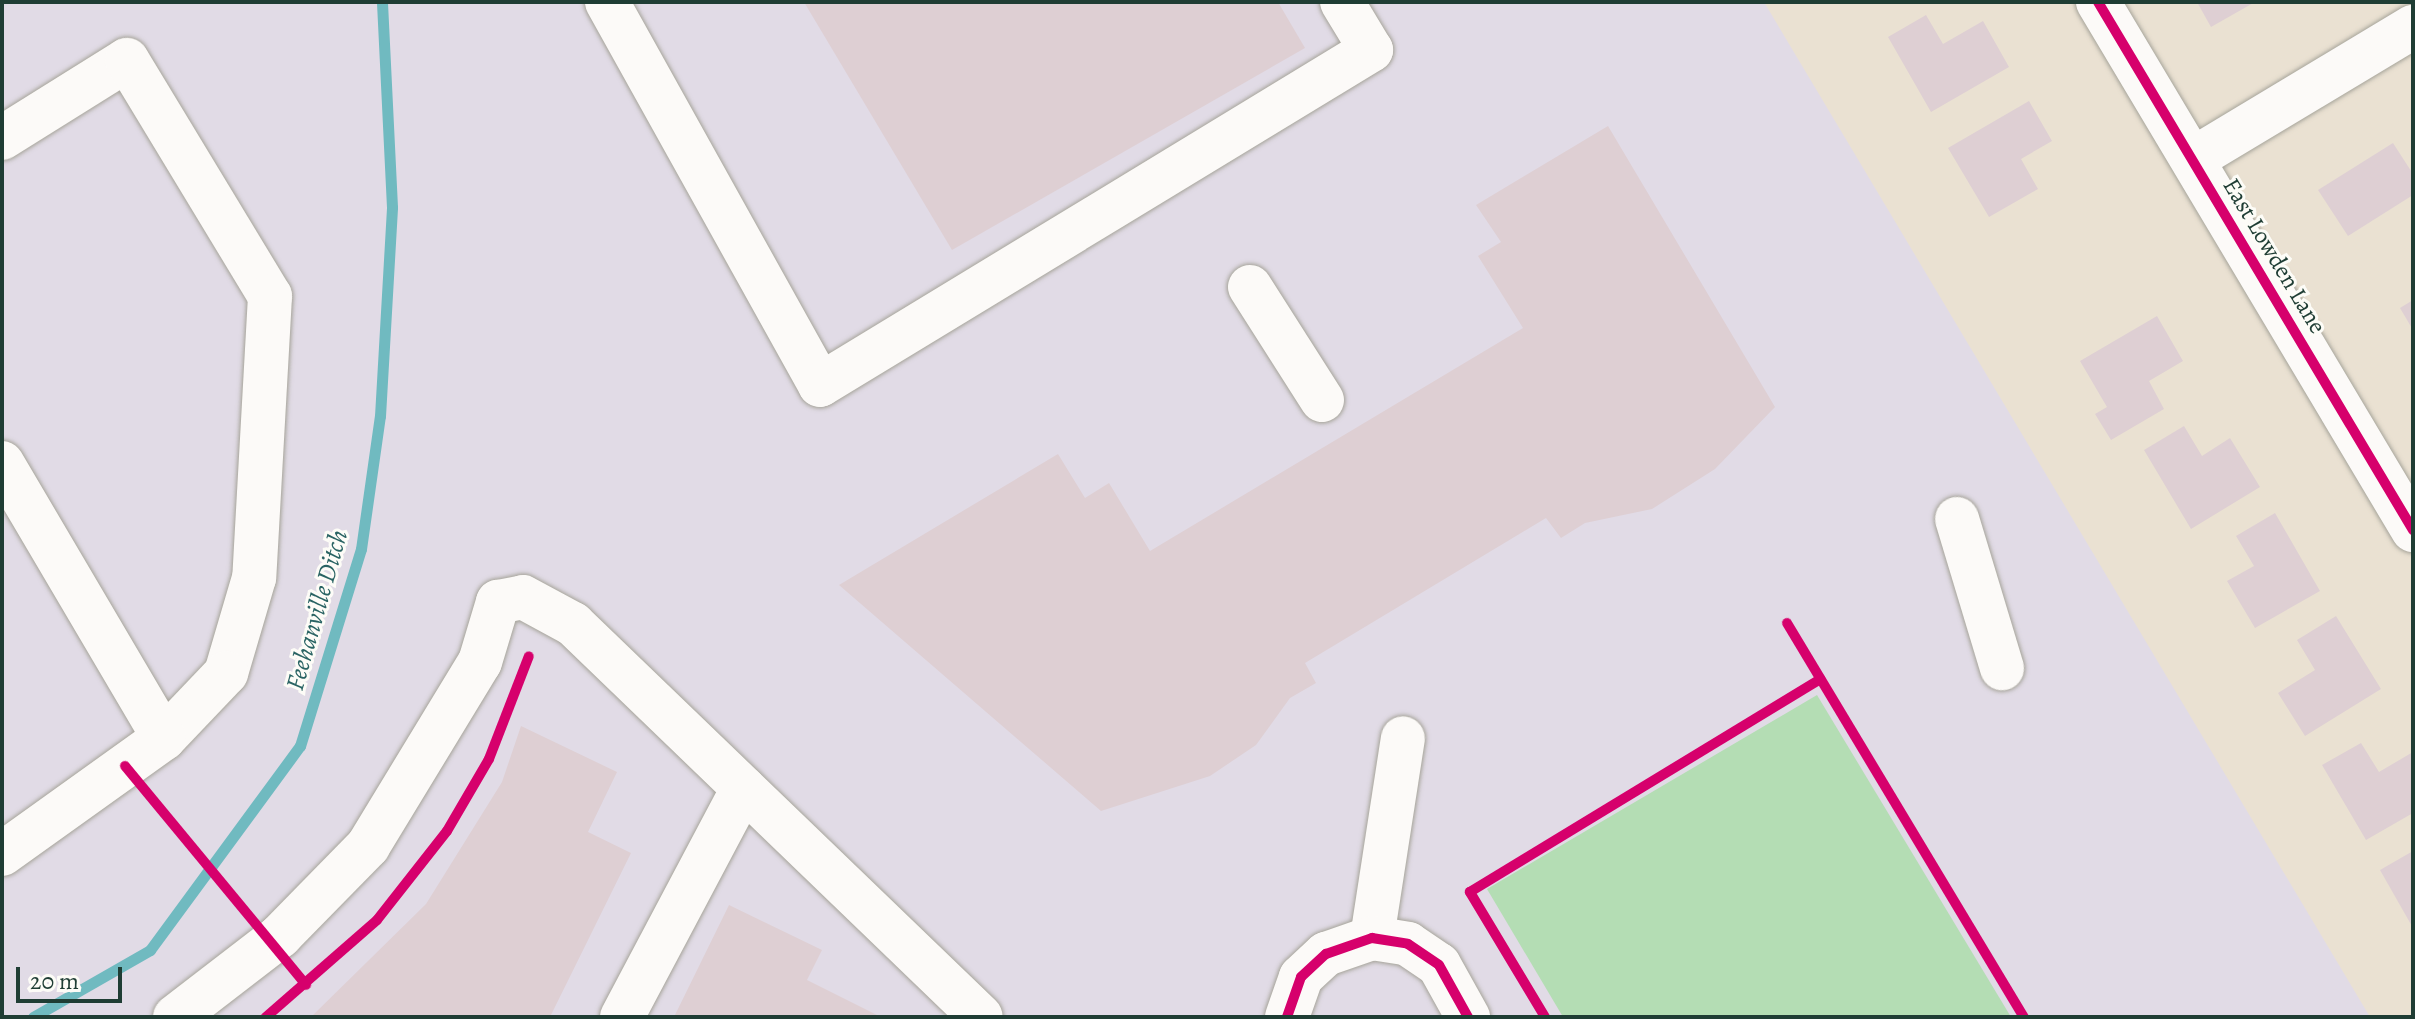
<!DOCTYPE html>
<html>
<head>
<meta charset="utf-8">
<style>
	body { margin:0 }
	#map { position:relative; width:2415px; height:1019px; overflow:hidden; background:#eae1d2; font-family:Alegreya,serif }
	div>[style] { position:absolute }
	.built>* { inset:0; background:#e1dbe6 }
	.green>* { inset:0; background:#b4ddb4 }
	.stream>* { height:11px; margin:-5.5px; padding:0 5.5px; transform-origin:5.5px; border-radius:5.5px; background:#70bac0 }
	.building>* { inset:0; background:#decfd3 }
	.roads { filter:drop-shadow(0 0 2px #a6a49a) drop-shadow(0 0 2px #a6a49a) }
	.minor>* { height:44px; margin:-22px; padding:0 22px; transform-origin:22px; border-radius:22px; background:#fcfaf8 }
	.cycleway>* { height:10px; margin:-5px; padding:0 5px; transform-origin:5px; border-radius:5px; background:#d6006c }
	span { translate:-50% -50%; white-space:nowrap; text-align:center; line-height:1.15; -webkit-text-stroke:6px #fdfcf7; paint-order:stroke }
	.street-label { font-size:24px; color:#1f3d34 }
	.water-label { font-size:26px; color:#296363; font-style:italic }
	.frame { position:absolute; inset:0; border:4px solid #1f3d34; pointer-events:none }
	.scale { position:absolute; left:16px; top:967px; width:106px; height:36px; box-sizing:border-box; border:4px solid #1f3d34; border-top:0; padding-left:10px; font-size:24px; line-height:28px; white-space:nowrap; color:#1f3d34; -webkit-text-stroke:6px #fdfcf7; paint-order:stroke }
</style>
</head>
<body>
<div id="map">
	<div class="built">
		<i style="clip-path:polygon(2px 2px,1764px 2px,2370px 1017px,2px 1017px)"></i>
	</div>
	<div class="green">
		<i style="clip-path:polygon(1817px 695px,2011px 1017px,1563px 1017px,1487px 889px)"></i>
	</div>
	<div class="stream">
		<i style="left:33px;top:1017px;width:135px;rotate:-29.8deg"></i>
		<i style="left:150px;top:950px;width:253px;rotate:-53.7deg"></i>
		<i style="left:300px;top:746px;width:206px;rotate:-72.8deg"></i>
		<i style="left:361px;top:549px;width:134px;rotate:-81.9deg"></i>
		<i style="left:380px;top:416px;width:209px;rotate:-86.7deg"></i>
		<i style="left:392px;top:207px;width:205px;rotate:-92.8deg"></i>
	</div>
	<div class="building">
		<i style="clip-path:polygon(804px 2px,1278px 2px,1305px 48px,952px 250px)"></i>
		<i style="clip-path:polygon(2197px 2px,2255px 2px,2211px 27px)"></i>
		<i style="clip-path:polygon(1926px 15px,1943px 44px,1983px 21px,2009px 67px,1931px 112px,1888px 37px)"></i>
		<i style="clip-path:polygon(2029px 101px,2052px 141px,2021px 159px,2038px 189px,1989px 217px,1948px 148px)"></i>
		<i style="clip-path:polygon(1608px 126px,1775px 407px,1715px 469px,1652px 509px,1585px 523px,1561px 538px,1546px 518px,1305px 663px,1316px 683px,1290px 698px,1256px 745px,1210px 776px,1101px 811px,839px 585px,1058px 454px,1085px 498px,1109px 483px,1150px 551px,1523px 328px,1478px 256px,1501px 242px,1476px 205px)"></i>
		<i style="clip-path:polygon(2393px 143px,2413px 174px,2413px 195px,2348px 236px,2318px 190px)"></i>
		<i style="clip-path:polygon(2413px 300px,2413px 330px,2400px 308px)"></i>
		<i style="clip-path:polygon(2157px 316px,2183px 361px,2149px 381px,2164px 409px,2111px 440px,2095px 414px,2107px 407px,2080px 361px)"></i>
		<i style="clip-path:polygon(2184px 426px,2202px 456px,2230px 438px,2260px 487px,2191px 529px,2144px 450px)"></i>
		<i style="clip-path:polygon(2275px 513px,2320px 591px,2255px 628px,2227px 581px,2254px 566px,2236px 536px)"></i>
		<i style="clip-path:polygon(2336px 616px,2381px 689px,2305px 736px,2278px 693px,2315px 670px,2297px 640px)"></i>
		<i style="clip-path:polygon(521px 726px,617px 772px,588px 832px,631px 853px,550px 1017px,311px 1017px,426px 904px,502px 782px)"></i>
		<i style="clip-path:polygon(2361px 743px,2379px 772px,2413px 752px,2413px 813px,2366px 840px,2322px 765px)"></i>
		<i style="clip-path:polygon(2413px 851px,2413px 928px,2380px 870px)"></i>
		<i style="clip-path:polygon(729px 905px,822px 950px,807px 980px,881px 1017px,674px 1017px)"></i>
	</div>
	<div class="roads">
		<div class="minor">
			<i style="left:607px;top:2px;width:438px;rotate:60.9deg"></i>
			<i style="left:820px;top:385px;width:645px;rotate:-31.3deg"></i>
			<i style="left:1371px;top:50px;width:56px;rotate:-121.1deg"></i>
			<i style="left:2098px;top:2px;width:615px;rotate:59.18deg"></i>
			<i style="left:2px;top:138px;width:147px;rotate:-32deg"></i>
			<i style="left:127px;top:60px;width:276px;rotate:58.8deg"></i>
			<i style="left:270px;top:296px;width:282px;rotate:93.2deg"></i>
			<i style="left:254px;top:578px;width:99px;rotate:106.4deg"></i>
			<i style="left:226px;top:673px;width:90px;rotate:133.6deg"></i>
			<i style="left:164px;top:738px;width:199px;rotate:144.4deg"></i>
			<i style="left:2193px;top:159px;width:257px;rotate:-31deg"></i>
			<i style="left:1250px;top:287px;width:134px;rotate:57.5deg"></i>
			<i style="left:2px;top:463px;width:319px;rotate:59.5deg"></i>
			<i style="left:1957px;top:519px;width:156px;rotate:73.2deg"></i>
			<i style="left:1372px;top:938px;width:202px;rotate:-81.2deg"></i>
			<i style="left:175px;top:1017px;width:133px;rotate:-37.6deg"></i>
			<i style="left:280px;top:936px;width:126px;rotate:-45.6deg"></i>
			<i style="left:368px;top:846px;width:215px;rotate:-58.7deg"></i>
			<i style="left:480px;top:662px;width:63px;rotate:-73.3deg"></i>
			<i style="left:498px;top:602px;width:25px;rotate:-11deg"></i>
			<i style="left:523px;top:597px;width:57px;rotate:28.4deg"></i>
			<i style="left:573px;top:624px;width:566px;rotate:43.93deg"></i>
			<i style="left:622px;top:1017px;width:259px;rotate:-62.1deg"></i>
			<i style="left:1287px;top:1017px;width:42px;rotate:-70.7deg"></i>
			<i style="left:1301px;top:977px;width:34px;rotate:-43deg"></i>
			<i style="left:1326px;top:954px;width:49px;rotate:-19.2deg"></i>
			<i style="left:1372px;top:938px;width:36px;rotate:9deg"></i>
			<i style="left:1408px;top:944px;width:37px;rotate:34deg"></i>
			<i style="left:1439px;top:965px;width:60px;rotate:60.9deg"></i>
		</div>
	</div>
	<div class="cycleway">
		<i style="left:2098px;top:2px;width:615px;rotate:59.18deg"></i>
		<i style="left:1787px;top:623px;width:460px;rotate:59deg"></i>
		<i style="left:125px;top:766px;width:284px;rotate:50.4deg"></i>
		<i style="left:266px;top:1017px;width:147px;rotate:-41.1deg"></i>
		<i style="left:377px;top:920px;width:113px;rotate:-51.8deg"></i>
		<i style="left:447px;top:831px;width:83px;rotate:-59.7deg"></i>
		<i style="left:489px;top:759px;width:110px;rotate:-68.8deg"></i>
		<i style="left:1287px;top:1017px;width:42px;rotate:-70.7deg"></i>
		<i style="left:1301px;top:977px;width:34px;rotate:-43deg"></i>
		<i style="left:1326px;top:954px;width:49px;rotate:-19.2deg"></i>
		<i style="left:1372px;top:938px;width:36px;rotate:9deg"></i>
		<i style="left:1408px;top:944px;width:37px;rotate:34deg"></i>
		<i style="left:1439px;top:965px;width:60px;rotate:60.9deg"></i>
		<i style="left:1545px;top:1017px;width:146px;rotate:-121deg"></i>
		<i style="left:1470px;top:892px;width:410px;rotate:-31.3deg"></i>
	</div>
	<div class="street-label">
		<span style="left:2274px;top:256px;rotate:59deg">East Lowden Lane</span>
	</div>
	<div class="water-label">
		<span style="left:317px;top:610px;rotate:-74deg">Feehanville Ditch</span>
	</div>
	<div class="frame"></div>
	<div class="scale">20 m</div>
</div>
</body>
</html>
